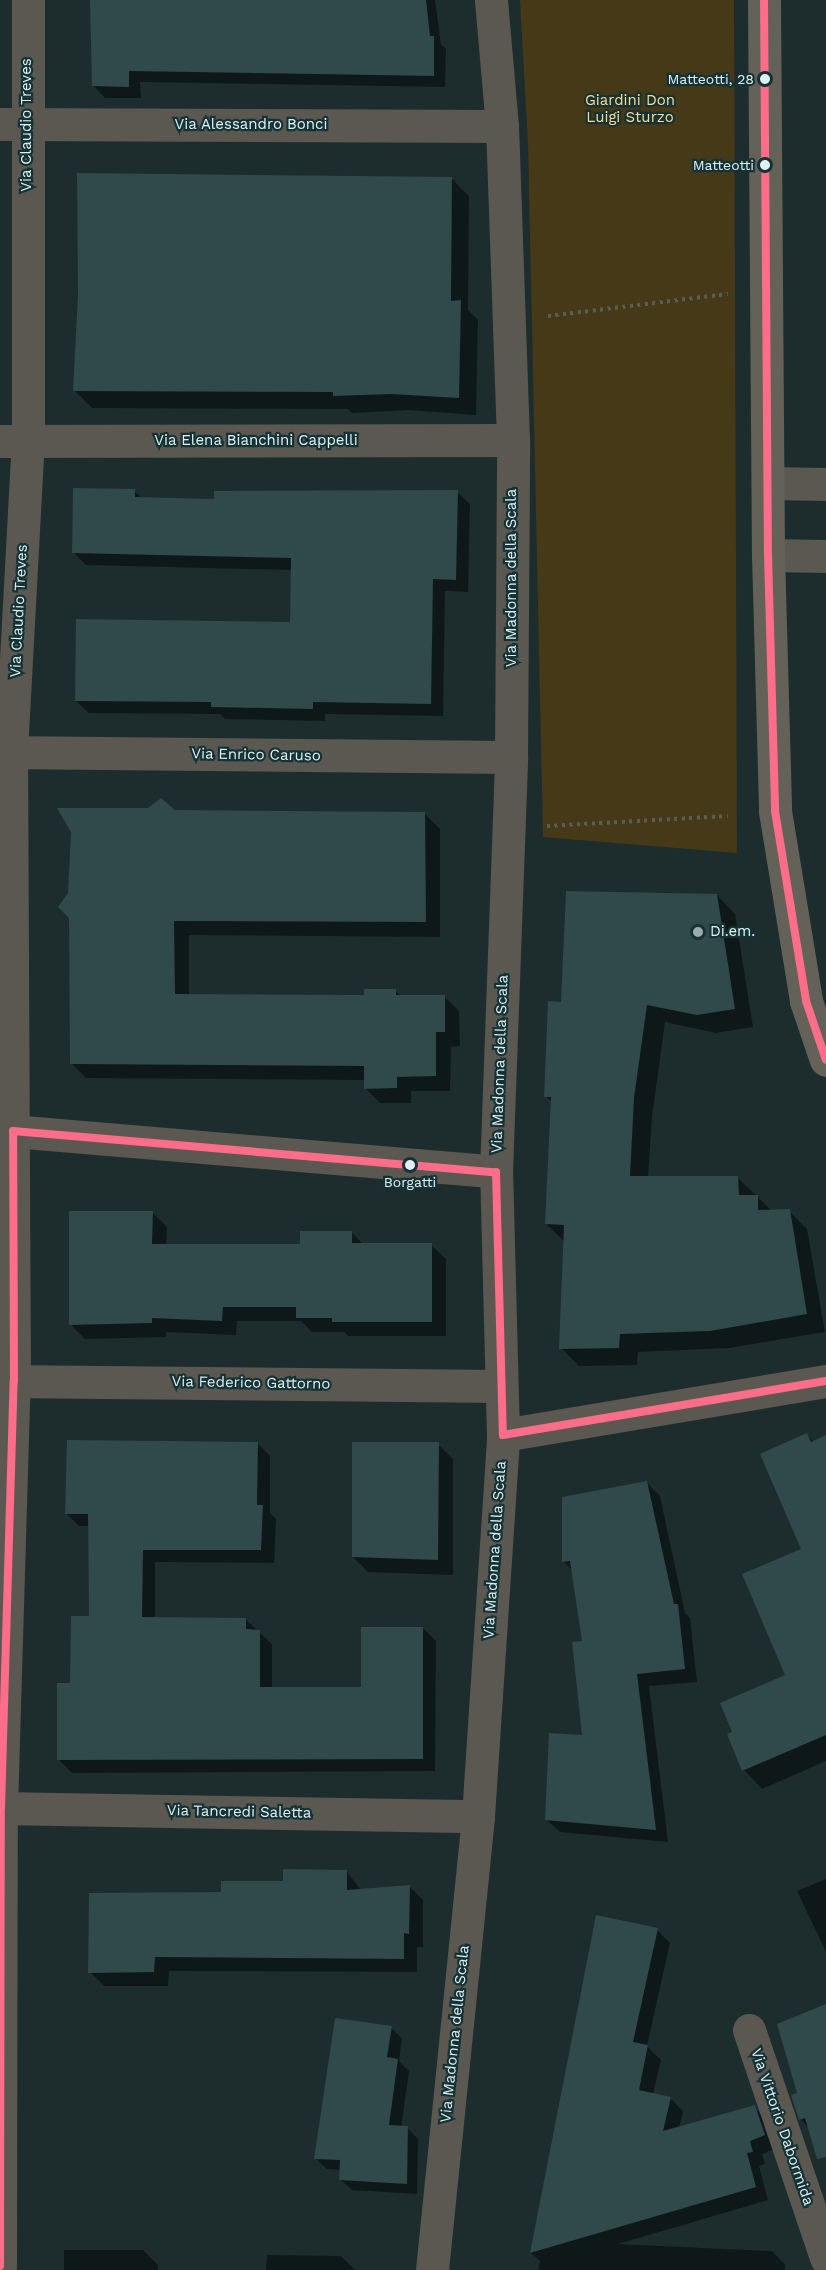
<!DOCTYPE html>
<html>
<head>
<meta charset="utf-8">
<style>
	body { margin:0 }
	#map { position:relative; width:826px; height:2270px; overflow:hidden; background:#1d2d2e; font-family:"Work Sans",sans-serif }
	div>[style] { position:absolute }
	.green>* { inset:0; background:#463917 }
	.shadow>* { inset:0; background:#0007 }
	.building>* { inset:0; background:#30494b }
	.path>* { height:4px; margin-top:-2px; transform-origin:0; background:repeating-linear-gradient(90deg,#595d58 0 3px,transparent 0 7.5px) }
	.minor>* { height:33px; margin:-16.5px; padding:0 16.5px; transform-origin:16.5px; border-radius:16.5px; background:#5a5850 }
	.secondary>* { height:33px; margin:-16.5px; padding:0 16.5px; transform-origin:16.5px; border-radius:16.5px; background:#646258 }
	.bus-1>* { height:8px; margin:-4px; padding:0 4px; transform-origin:4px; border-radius:4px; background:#fb6d88 }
	.dots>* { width:16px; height:16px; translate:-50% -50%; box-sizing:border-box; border:3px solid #153336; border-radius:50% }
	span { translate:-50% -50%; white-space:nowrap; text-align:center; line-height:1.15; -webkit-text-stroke:4.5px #153336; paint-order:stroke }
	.bus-label { font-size:14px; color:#e0f0f2 }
	.right { translate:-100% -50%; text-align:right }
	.park-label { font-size:15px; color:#fedb8f }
	.street-label { font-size:15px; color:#e0f0f2 }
	.poi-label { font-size:15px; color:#e0f0f2 }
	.left { translate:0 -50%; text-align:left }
</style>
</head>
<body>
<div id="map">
	<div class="green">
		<i style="clip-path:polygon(520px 0,734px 0,737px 853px,543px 837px,528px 144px)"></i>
	</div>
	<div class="shadow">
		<i style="clip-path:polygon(91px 0,435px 0,441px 45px,446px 49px,445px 87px,140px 82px,141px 98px,105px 98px,94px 86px)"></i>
		<i style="clip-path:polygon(452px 179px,469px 196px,468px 310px,478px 320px,476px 415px,409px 410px,352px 413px,348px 409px,92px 408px,74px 390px,79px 295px)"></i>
		<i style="clip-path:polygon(134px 491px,143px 499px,216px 500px,457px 492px,470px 504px,468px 592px,445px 591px,443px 716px,325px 714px,325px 721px,225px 719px,220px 714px,89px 713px,76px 701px,291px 624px,292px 570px,86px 565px,74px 553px)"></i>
		<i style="clip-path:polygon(175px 811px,425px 814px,440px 829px,440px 937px,189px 935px,189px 995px,366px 997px,395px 990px,401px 997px,444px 996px,459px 1011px,460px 1046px,451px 1047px,450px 1091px,411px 1091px,411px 1103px,380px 1103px,365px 1088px,365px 1080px,86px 1078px,71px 1063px)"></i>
		<i style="clip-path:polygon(717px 895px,735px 914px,753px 1027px,716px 1033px,665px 1022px,652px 1117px,648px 1177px,737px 1177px,772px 1211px,789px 1211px,807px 1229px,825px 1332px,729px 1348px,638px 1352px,637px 1365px,579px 1366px,561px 1348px,565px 1242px,546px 1224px,552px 1102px,546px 1096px,562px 1003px)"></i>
		<i style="clip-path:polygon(152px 1212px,167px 1227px,166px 1246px,301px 1246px,351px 1232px,363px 1244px,431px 1245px,446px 1259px,446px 1336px,348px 1336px,344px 1332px,312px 1332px,301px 1321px,237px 1321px,236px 1335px,166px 1332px,166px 1337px,85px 1339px,71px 1325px)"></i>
		<i style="clip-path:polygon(807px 1435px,814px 1442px,826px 1437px,826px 1761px,762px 1789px,744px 1770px,729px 1735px,787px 1676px,803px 1550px)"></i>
		<i style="clip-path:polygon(257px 1443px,270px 1456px,270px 1513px,276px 1519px,274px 1563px,155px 1562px,155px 1619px,245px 1619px,272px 1644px,272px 1688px,362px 1688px,423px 1628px,436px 1641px,435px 1771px,72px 1773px,59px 1760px,71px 1684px,90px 1618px,90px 1526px,79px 1526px,66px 1513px)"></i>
		<i style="clip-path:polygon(438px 1444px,453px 1459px,453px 1575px,368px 1572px,353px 1557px)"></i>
		<i style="clip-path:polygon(647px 1483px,660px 1496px,685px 1613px,690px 1618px,697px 1682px,649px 1686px,668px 1842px,560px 1832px,547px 1820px,584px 1737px,583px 1642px,574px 1572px,563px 1561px)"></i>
		<i style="clip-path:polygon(347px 1872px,361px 1890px,409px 1886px,423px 1900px,423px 1947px,417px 1947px,417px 1972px,169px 1971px,168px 1986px,104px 1986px,90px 1972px,223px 1894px)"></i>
		<i style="clip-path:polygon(826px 1879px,826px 1952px,797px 1891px)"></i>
		<i style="clip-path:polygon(657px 1930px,670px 1943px,647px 2046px,661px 2060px,653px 2094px,670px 2098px,683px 2111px,679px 2128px,754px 2107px,767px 2120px,777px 2148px,762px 2154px,765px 2164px,759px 2166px,768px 2200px,618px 2244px,772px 2251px,785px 2264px,785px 2270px,538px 2270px,540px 2261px,531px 2253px)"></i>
		<i style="clip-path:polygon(826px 2006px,826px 2136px,819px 2138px,801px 2120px,793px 2096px,799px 2094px)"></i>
		<i style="clip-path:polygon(391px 2028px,402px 2038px,399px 2061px,409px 2071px,401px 2128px,407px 2128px,418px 2139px,417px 2194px,352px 2190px,341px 2180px,341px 2170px,327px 2169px,316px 2159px)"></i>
		<i style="clip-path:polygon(64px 2250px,143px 2250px,158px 2265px,158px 2270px,64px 2270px)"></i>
		<i style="clip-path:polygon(267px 2255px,341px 2256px,355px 2270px,266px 2270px)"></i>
	</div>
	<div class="building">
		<i style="clip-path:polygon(90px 0,426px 0,430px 36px,434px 36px,434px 76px,129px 71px,129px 87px,92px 86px)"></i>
		<i style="clip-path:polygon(77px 173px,452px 177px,451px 301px,461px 300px,459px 398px,391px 394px,333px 396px,333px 392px,73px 391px,78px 295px)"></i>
		<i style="clip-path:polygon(73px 488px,135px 489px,135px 497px,214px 499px,214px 491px,458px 490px,456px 580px,433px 579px,431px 704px,313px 702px,313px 709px,211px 707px,211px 702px,75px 701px,76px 619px,290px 622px,291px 558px,72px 553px)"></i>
		<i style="clip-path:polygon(161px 798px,175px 810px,425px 812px,426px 922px,174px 921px,175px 994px,364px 995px,364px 989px,396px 989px,396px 995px,445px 995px,445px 1032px,436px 1032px,436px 1076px,397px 1077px,397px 1088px,364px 1089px,364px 1066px,70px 1064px,69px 918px,58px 907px,68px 893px,71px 832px,57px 808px,148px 808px)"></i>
		<i style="clip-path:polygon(566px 891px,717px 894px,735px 1009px,697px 1015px,647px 1005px,634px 1098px,630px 1176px,738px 1176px,739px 1195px,758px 1195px,758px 1210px,790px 1209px,807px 1314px,710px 1331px,620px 1334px,619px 1348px,559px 1349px,564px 1225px,545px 1224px,551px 1097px,544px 1097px,548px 1001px,561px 1002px)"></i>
		<i style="clip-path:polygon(69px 1211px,153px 1211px,152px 1244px,300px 1244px,300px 1231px,352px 1231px,352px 1243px,432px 1243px,432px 1322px,332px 1322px,332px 1318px,296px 1318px,296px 1307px,223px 1307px,222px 1321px,152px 1318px,152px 1323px,69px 1325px)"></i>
		<i style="clip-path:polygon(807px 1433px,811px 1442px,826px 1435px,826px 1735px,742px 1771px,727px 1734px,732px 1732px,720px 1703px,785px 1675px,742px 1574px,801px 1549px,760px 1454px)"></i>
		<i style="clip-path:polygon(67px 1440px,258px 1442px,257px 1505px,263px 1505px,261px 1550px,143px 1550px,142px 1617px,246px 1618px,246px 1629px,260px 1630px,260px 1687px,361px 1687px,361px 1627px,423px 1627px,423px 1759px,57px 1760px,57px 1683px,70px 1683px,71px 1616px,89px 1616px,88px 1514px,65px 1514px)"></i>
		<i style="clip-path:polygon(352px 1442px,439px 1442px,438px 1560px,352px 1557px)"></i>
		<i style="clip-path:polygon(647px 1481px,674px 1604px,678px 1604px,685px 1669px,637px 1674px,656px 1830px,545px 1820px,549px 1733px,582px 1735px,572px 1642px,582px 1641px,570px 1561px,562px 1562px,562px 1497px)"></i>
		<i style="clip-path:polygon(283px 1869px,347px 1870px,347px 1890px,410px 1885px,409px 1934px,404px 1933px,404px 1959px,155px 1957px,154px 1972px,88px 1973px,89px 1893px,221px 1892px,221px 1881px,283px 1881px)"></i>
		<i style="clip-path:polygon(596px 1915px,658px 1928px,633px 2042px,648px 2045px,639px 2090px,671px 2097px,663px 2131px,755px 2105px,765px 2135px,750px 2141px,753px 2152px,747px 2153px,756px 2187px,530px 2253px)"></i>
		<i style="clip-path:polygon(826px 2004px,826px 2157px,817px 2159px,805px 2118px,799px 2120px,791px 2095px,797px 2093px,777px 2024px)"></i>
		<i style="clip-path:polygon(335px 2018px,392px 2026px,387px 2057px,398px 2059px,389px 2125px,408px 2126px,407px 2184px,339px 2180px,340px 2160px,314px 2159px)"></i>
	</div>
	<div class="path">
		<i style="left:548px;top:316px;width:181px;rotate:-7deg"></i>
		<i style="left:547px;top:826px;width:181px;rotate:-3.2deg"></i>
	</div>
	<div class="minor">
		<i style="left:0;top:124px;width:502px;rotate:0.23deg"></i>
		<i style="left:0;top:441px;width:513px;rotate:-0.11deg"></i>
		<i style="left:768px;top:483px;width:58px;rotate:1deg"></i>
		<i style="left:768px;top:555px;width:58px;rotate:1deg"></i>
		<i style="left:0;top:752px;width:511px;rotate:0.56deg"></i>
		<i style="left:0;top:1130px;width:498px;rotate:4.8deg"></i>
		<i style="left:0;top:1381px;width:501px;rotate:0.57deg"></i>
		<i style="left:503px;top:1435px;width:327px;rotate:-9.5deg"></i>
		<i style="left:0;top:1808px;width:478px;rotate:1deg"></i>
		<i style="left:749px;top:2030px;width:241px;rotate:71.3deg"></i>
		<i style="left:0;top:2266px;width:458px;rotate:-89.9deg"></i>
		<i style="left:1px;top:1808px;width:427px;rotate:-88.3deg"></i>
		<i style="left:14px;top:1381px;width:629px;rotate:-90.27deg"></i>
		<i style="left:11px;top:752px;width:310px;rotate:-86.9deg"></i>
		<i style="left:28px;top:442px;width:442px;rotate:-90deg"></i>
		<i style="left:432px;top:2270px;width:456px;rotate:-84.2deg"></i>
		<i style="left:478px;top:1816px;width:382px;rotate:-86.2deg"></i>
		<i style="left:503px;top:1435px;width:263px;rotate:-91.5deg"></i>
		<i style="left:496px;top:1172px;width:415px;rotate:-87.9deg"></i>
		<i style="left:511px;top:757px;width:317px;rotate:-89.6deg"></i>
		<i style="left:513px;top:440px;width:314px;rotate:-92deg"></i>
		<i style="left:502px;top:126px;width:126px;rotate:-95deg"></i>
	</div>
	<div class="secondary">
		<i style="left:764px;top:0;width:555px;rotate:89.59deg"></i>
		<i style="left:768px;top:555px;width:256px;rotate:88.4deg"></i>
		<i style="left:775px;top:811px;width:193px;rotate:80.7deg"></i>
		<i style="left:806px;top:1001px;width:62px;rotate:71.3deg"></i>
	</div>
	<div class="bus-1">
		<i style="left:764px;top:0;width:555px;rotate:89.59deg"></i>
		<i style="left:768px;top:555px;width:256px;rotate:88.4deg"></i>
		<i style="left:775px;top:811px;width:193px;rotate:80.7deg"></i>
		<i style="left:806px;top:1001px;width:62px;rotate:71.3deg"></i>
		<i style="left:0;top:2266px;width:458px;rotate:-89.9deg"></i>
		<i style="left:1px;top:1808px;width:427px;rotate:-88.3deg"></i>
		<i style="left:14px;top:1381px;width:250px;rotate:-90.2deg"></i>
		<i style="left:13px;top:1131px;width:485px;rotate:4.9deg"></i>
		<i style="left:496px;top:1172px;width:263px;rotate:88.5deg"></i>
		<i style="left:503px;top:1435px;width:327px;rotate:-9.5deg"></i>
	</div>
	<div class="dots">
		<i style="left:765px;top:79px;background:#e0f0f2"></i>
		<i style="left:765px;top:165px;background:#e0f0f2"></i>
		<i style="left:698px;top:932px;background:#9cacad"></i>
		<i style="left:410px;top:1165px;background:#e0f0f2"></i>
	</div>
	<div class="bus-label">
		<span class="right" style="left:754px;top:79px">Matteotti, 28</span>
		<span class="right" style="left:754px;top:165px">Matteotti</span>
		<span style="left:410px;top:1182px">Borgatti</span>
	</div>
	<div class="park-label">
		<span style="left:630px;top:109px">Giardini Don<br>Luigi Sturzo</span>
	</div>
	<div class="street-label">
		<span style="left:27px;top:125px;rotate:-90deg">Via Claudio Treves</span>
		<span style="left:251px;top:125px">Via Alessandro Bonci</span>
		<span style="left:256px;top:441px">Via Elena Bianchini Cappelli</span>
		<span style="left:512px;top:578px;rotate:-90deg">Via Madonna della Scala</span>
		<span style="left:19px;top:611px;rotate:-87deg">Via Claudio Treves</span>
		<span style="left:256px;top:755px;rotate:1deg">Via Enrico Caruso</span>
		<span style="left:500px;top:1064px;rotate:-88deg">Via Madonna della Scala</span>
		<span style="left:251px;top:1383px;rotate:1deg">Via Federico Gattorno</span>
		<span style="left:495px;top:1550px;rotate:-86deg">Via Madonna della Scala</span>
		<span style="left:239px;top:1812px;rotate:1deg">Via Tancredi Saletta</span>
		<span style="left:455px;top:2034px;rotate:-84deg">Via Madonna della Scala</span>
		<span style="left:782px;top:2127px;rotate:71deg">Via Vittorio Dabormida</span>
	</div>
	<div class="poi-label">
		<span class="left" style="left:710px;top:932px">Di.em.</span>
	</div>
</div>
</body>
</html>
